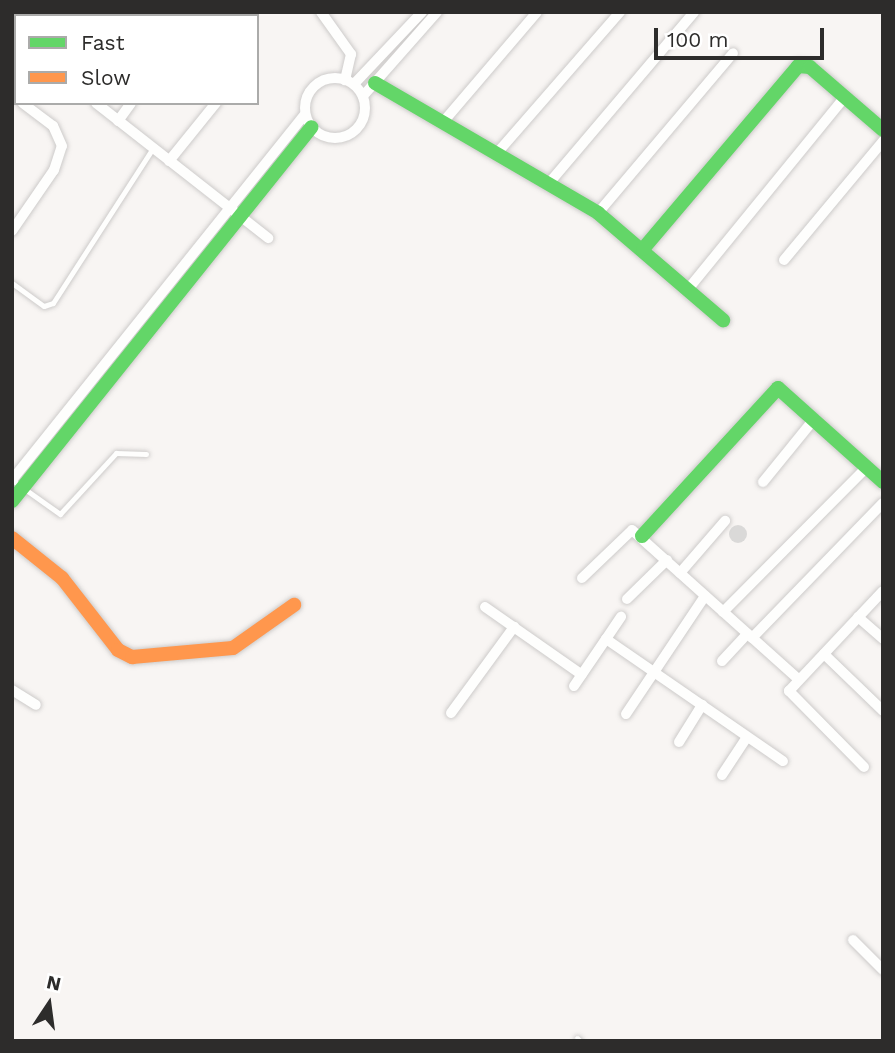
<!DOCTYPE html>
<html>
<head>
<meta charset="utf-8">
<style>
	body { margin:0 }
	#map { position:relative; width:895px; height:1053px; overflow:hidden; background:#f8f5f3; font-family:"Work Sans",sans-serif }
	div>[style] { position:absolute }
	.building>* { inset:0; background:#dad9d8 }
	.round { border-radius:50% }
	.roads { filter:drop-shadow(0 0 2px #cdcbca) drop-shadow(0 0 2px #cdcbca) }
	.lane>* { height:5px; margin:-2.5px; padding:0 2.5px; transform-origin:2.5px; border-radius:2.5px; background:#fefefd }
	.street>* { height:10px; margin:-5px; padding:0 5px; transform-origin:5px; border-radius:5px; background:#fefefd }
	.street>.ring { margin:-5px; padding:0; box-sizing:content-box; background:none; border:10px solid #fefefd; border-radius:50% }
	.fast>* { height:14px; margin:-7px; padding:0 7px; transform-origin:7px; border-radius:7px; background:#63d668 }
	.slow>* { height:14px; margin:-7px; padding:0 7px; transform-origin:7px; border-radius:7px; background:#ff974d }
	span { translate:-50% -50%; white-space:nowrap; text-align:center; line-height:1.15; -webkit-text-stroke:6px #fff; paint-order:stroke }
	.frame { position:absolute; inset:0; border:14px solid #2d2c2b; pointer-events:none }
	.legend { position:absolute; left:14px; top:14px; width:245px; height:91px; box-sizing:border-box; background:#fff; border:2px solid #ababaa; margin:0; padding:9px 12px; list-style:none; font-size:21px; color:#2d2c2b }
	.legend li { display:flex; align-items:center; gap:14px; height:35px }
	.legend b { width:35px; border:2px solid #ababaa }
	.north { position:absolute; left:14px; top:969px; width:70px; height:70px; -webkit-text-stroke:5px #fff; paint-order:stroke; rotate:13deg; font-size:19px; font-weight:700; line-height:28px; text-align:center; color:#2d2c2b }
	.north::after { content:''; display:block; margin:auto; width:24px; height:32px; background:#2d2c2b; clip-path:polygon(50% 0,100% 100%,50% 72%,0 100%) }
	.scale { position:absolute; left:654px; top:28px; width:170px; height:32px; box-sizing:border-box; border:4px solid #2d2c2b; border-top:0; padding-left:9px; font-size:21px; line-height:24px; white-space:nowrap; color:#2d2c2b; -webkit-text-stroke:5px #fff; paint-order:stroke }
</style>
</head>
<body>
<div id="map">
	<div class="building">
		<i class="round" style="left:729px;top:525px;width:18px;height:18px"></i>
	</div>
	<div class="roads">
		<div class="lane">
			<i style="left:12px;top:29px;width:7px;rotate:56deg"></i>
			<i style="left:12px;top:283px;width:39px;rotate:36deg"></i>
			<i style="left:44px;top:306px;width:9px;rotate:-18deg"></i>
			<i style="left:53px;top:303px;width:184px;rotate:-57.2deg"></i>
			<i style="left:12px;top:480px;width:59px;rotate:35.3deg"></i>
			<i style="left:60px;top:514px;width:83px;rotate:-47.4deg"></i>
			<i style="left:116px;top:453px;width:30px;rotate:2deg"></i>
			<i style="left:577px;top:1038px;width:4px;rotate:45deg"></i>
		</div>
		<div class="street">
			<i style="left:321px;top:12px;width:52px;rotate:54.5deg"></i>
			<i style="left:351px;top:54px;width:27px;rotate:103deg"></i>
			<i style="left:55px;top:16px;width:5px;rotate:-53deg"></i>
			<i style="left:127px;top:16px;width:4px;rotate:-63deg"></i>
			<i style="left:197px;top:16px;width:3px;rotate:-45deg"></i>
			<i class="ring" style="left:305px;top:78px;width:50px;height:50px"></i>
			<i style="left:354px;top:84px;width:99px;rotate:-46.6deg"></i>
			<i style="left:12px;top:96px;width:4px;rotate:27deg"></i>
			<i style="left:363px;top:96px;width:112px;rotate:-48.6deg"></i>
			<i style="left:96px;top:103px;width:219px;rotate:38.1deg"></i>
			<i style="left:118px;top:121px;width:22px;rotate:-54deg"></i>
			<i style="left:444px;top:121px;width:143px;rotate:-49.5deg"></i>
			<i style="left:498px;top:152px;width:186px;rotate:-48.9deg"></i>
			<i style="left:169px;top:161px;width:75px;rotate:-51deg"></i>
			<i style="left:550px;top:182px;width:223px;rotate:-49.7deg"></i>
			<i style="left:598px;top:213px;width:209px;rotate:-49.8deg"></i>
			<i style="left:12px;top:231px;width:74px;rotate:-55.5deg"></i>
			<i style="left:54px;top:170px;width:25px;rotate:-72deg"></i>
			<i style="left:62px;top:146px;width:22px;rotate:-114deg"></i>
			<i style="left:53px;top:126px;width:38px;rotate:-143deg"></i>
			<i style="left:784px;top:260px;width:155px;rotate:-50.2deg"></i>
			<i style="left:689px;top:288px;width:247px;rotate:-50.8deg"></i>
			<i style="left:12px;top:480px;width:469px;rotate:-51.3deg"></i>
			<i style="left:763px;top:482px;width:82px;rotate:-50.9deg"></i>
			<i style="left:680px;top:573px;width:69px;rotate:-49.1deg"></i>
			<i style="left:582px;top:578px;width:69px;rotate:-43.8deg"></i>
			<i style="left:632px;top:530px;width:224px;rotate:41.9deg"></i>
			<i style="left:627px;top:599px;width:56px;rotate:-44.3deg"></i>
			<i style="left:485px;top:607px;width:118px;rotate:35deg"></i>
			<i style="left:723px;top:612px;width:204px;rotate:-45.2deg"></i>
			<i style="left:858px;top:617px;width:33px;rotate:41deg"></i>
			<i style="left:752px;top:638px;width:188px;rotate:-45.9deg"></i>
			<i style="left:606px;top:639px;width:27px;rotate:-56deg"></i>
			<i style="left:824px;top:654px;width:82px;rotate:44deg"></i>
			<i style="left:722px;top:661px;width:37px;rotate:-47deg"></i>
			<i style="left:574px;top:686px;width:57px;rotate:-55.8deg"></i>
			<i style="left:606px;top:639px;width:215px;rotate:34.6deg"></i>
			<i style="left:12px;top:690px;width:28px;rotate:32deg"></i>
			<i style="left:451px;top:713px;width:107px;rotate:-53.8deg"></i>
			<i style="left:626px;top:714px;width:142px;rotate:-56.2deg"></i>
			<i style="left:679px;top:742px;width:44px;rotate:-58.1deg"></i>
			<i style="left:864px;top:767px;width:107px;rotate:-134.6deg"></i>
			<i style="left:789px;top:691px;width:137px;rotate:-46.8deg"></i>
			<i style="left:722px;top:775px;width:45px;rotate:-56.7deg"></i>
			<i style="left:853px;top:940px;width:42px;rotate:45deg"></i>
		</div>
		<div class="fast">
			<i style="left:375px;top:83px;width:258px;rotate:30.2deg"></i>
			<i style="left:598px;top:213px;width:165px;rotate:40.6deg"></i>
			<i style="left:643px;top:249px;width:240px;rotate:-49.7deg"></i>
			<i style="left:798px;top:66px;width:12px;rotate:5deg"></i>
			<i style="left:810px;top:67px;width:96px;rotate:40.8deg"></i>
			<i style="left:12px;top:501px;width:479px;rotate:-51.3deg"></i>
			<i style="left:642px;top:536px;width:201px;rotate:-47.4deg"></i>
			<i style="left:778px;top:388px;width:141px;rotate:41.8deg"></i>
		</div>
		<div class="slow">
			<i style="left:12px;top:538px;width:64px;rotate:38.7deg"></i>
			<i style="left:62px;top:578px;width:91px;rotate:52.1deg"></i>
			<i style="left:118px;top:650px;width:16px;rotate:27deg"></i>
			<i style="left:132px;top:657px;width:101px;rotate:-5.1deg"></i>
			<i style="left:233px;top:648px;width:75px;rotate:-35.2deg"></i>
		</div>
	</div>
	<div class="frame"></div>
	<ul class="legend">
	<li><b style="height:9px;background:#63d668"></b>Fast</li>
	<li><b style="height:9px;background:#ff974d"></b>Slow</li>
	</ul>
	<div class="north">N</div>
	<div class="scale">100 m</div>
</div>
</body>
</html>
